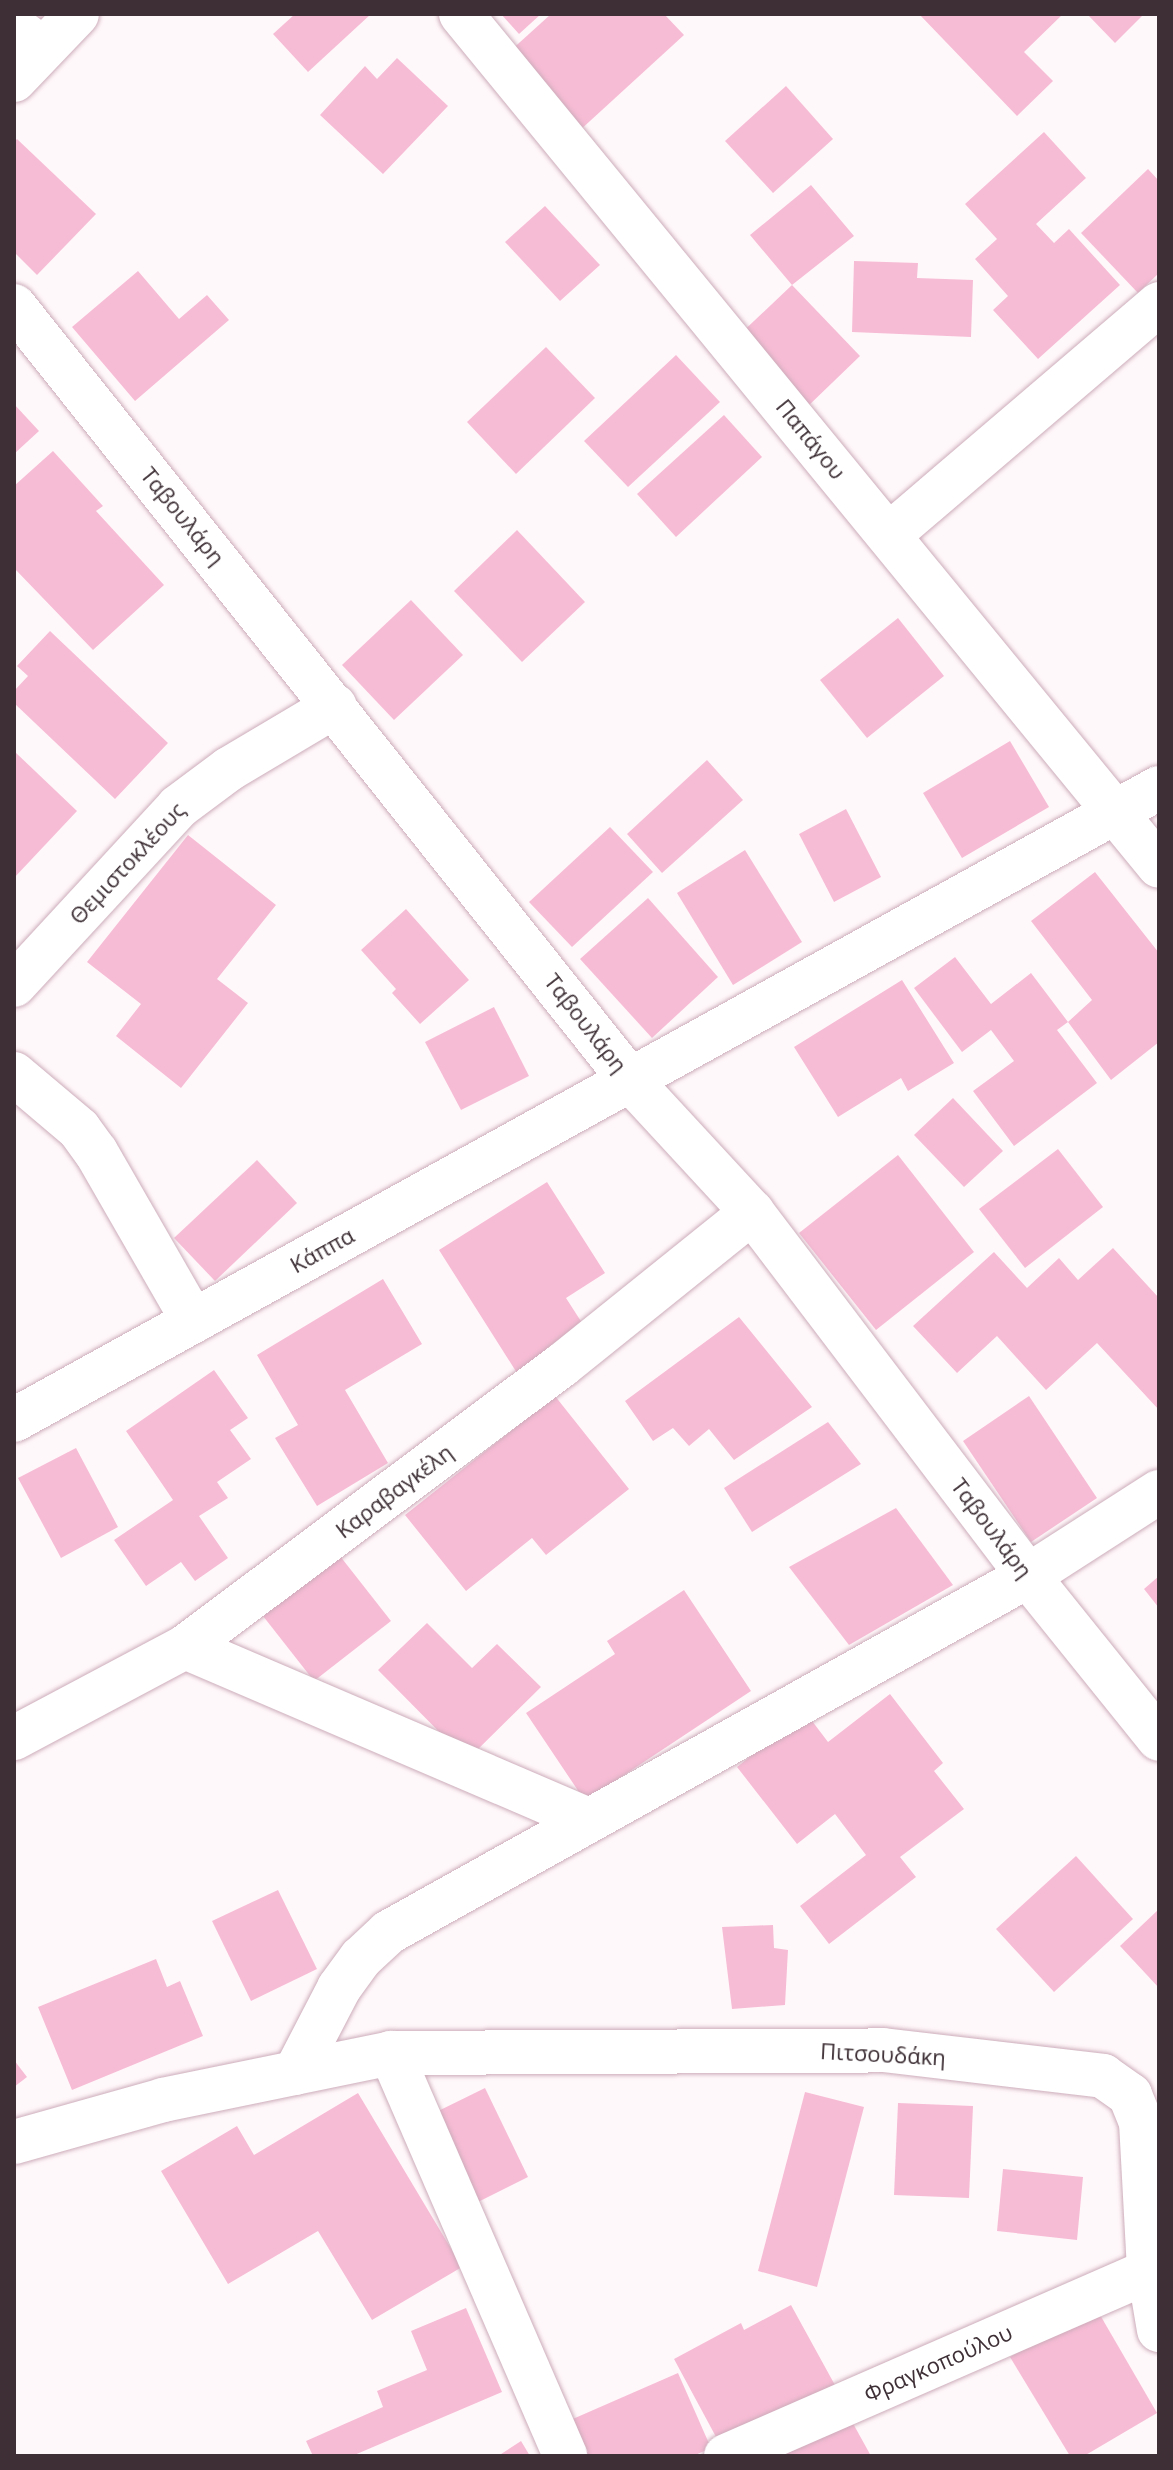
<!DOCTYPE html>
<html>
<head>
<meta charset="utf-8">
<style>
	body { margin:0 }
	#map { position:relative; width:1173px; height:2470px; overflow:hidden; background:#fff8fa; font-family:"Open Sans",sans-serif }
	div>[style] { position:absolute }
	.building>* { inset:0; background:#f7bcd5 }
	.roads { filter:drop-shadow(0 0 2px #cdacba) drop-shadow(0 0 2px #cdacba) }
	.street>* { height:44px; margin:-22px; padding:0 22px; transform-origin:22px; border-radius:22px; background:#fff }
	.secondary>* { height:44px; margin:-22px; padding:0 22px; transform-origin:22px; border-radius:22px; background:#fff }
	span { translate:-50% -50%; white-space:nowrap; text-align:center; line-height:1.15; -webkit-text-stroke:8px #fff; paint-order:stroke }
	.street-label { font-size:22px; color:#3d2f35 }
	.frame { position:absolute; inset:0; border:16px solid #3d2f35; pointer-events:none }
</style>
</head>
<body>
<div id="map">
	<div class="building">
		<i style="clip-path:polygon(295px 14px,371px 14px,308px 72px,273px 34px)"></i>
		<i style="clip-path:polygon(501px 14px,541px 14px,519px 34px)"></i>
		<i style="clip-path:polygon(551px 14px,664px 14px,684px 35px,578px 132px,507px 54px)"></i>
		<i style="clip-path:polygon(919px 14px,1063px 14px,1024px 52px,1053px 81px,1017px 116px)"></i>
		<i style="clip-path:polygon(1087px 14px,1144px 14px,1115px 43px)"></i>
		<i style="clip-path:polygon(397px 58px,448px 106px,383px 174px,320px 115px,365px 66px,377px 79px)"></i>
		<i style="clip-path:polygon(786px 86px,833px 139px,773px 193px,725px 141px)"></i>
		<i style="clip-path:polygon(1044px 132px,1086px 178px,1036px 224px,1054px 243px,1069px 229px,1120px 285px,1038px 359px,993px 310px,1008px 296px,975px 259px,997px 239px,965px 204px)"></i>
		<i style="clip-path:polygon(17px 139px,96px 214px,37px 275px,14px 252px,14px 142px)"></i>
		<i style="clip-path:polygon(1148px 169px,1159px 181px,1159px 273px,1138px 293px,1081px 233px)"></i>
		<i style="clip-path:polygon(811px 185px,854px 236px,792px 285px,860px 356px,805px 409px,736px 338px,792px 285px,750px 235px)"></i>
		<i style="clip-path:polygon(545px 206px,600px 265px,560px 301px,505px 242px)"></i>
		<i style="clip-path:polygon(854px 261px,918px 263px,917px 278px,973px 280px,971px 337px,852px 332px)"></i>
		<i style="clip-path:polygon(138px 271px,179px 319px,207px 295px,229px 320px,135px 401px,72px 327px)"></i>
		<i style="clip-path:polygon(546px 347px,595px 398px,516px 474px,467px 422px)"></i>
		<i style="clip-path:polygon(676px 355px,720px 402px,628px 487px,584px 441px)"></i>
		<i style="clip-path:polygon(14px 404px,39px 431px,14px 454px)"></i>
		<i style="clip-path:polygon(724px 415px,762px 457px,676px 537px,637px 494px)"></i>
		<i style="clip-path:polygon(53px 451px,103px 506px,96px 511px,164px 585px,93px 650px,14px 568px,14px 486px)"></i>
		<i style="clip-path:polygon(517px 530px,585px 602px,522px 662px,454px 591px)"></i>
		<i style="clip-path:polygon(411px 600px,463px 655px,394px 720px,342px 665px)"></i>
		<i style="clip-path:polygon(898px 618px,944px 676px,867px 738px,820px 680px)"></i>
		<i style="clip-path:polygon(50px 631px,168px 743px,115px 799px,14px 703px,14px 691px,28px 676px,17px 666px)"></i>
		<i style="clip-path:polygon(1010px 741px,1049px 807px,962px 858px,923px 793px)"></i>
		<i style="clip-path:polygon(14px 751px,77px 811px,14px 878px)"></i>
		<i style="clip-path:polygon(707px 760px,743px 800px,662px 873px,627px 834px)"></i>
		<i style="clip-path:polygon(846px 809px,881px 877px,834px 902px,799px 834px)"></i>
		<i style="clip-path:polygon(610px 827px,653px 872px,572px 947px,529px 902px)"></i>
		<i style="clip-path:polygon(188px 835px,276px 905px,217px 979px,248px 1003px,181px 1088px,116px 1036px,141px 1004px,87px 962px)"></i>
		<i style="clip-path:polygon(745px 850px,802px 942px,733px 985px,677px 893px)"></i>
		<i style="clip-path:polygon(1095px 872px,1159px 953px,1159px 1042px,1111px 1080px,1068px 1022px,1092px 1000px,1031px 921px)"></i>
		<i style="clip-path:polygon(648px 898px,718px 977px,652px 1038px,580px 959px)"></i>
		<i style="clip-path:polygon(406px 909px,469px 980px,420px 1024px,392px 993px,396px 989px,361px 950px)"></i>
		<i style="clip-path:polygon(955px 957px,991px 1004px,1031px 973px,1068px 1022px,1057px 1030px,1097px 1083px,1014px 1146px,973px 1091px,1014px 1061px,991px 1030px,962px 1052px,914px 988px)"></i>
		<i style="clip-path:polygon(902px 980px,954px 1063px,908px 1091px,901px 1078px,838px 1117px,794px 1047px)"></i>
		<i style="clip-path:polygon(494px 1007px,529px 1076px,461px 1110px,425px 1042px)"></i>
		<i style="clip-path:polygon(953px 1098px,1003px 1151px,964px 1187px,914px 1135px)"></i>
		<i style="clip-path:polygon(1058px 1149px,1103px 1207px,1025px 1268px,979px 1209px)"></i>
		<i style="clip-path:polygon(898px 1155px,974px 1252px,876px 1330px,799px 1233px)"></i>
		<i style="clip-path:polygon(257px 1160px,297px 1203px,215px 1281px,174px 1238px)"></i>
		<i style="clip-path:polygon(547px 1182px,605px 1273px,566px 1298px,586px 1329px,517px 1373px,439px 1250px)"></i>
		<i style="clip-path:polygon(1113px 1248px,1159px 1298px,1159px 1410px,1097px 1343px,1046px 1390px,997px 1336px,957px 1373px,913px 1326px,994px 1252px,1027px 1288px,1059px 1258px,1078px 1280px)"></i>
		<i style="clip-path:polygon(383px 1279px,422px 1344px,345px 1390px,388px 1463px,317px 1506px,275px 1438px,298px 1425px,257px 1355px)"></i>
		<i style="clip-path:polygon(739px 1317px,812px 1407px,734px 1460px,709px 1429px,689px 1446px,673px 1428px,653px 1441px,625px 1401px)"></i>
		<i style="clip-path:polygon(214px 1370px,248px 1418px,230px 1430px,251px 1459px,217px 1482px,228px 1498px,199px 1516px,228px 1558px,195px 1581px,181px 1562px,146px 1586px,114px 1540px,173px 1500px,126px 1431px)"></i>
		<i style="clip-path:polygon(555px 1396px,629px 1489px,546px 1555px,532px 1538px,466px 1591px,405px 1515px)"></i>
		<i style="clip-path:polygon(1029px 1396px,1097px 1498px,1031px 1542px,963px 1441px)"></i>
		<i style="clip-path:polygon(828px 1422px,861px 1464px,752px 1532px,724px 1488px)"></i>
		<i style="clip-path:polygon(76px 1448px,118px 1527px,61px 1558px,18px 1478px)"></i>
		<i style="clip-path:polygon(896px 1508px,953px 1585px,849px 1645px,789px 1567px)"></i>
		<i style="clip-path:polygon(340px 1556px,391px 1621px,314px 1681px,263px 1616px)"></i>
		<i style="clip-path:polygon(1159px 1576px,1159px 1608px,1144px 1589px)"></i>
		<i style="clip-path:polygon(684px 1590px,751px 1691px,585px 1801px,526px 1713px,615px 1654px,607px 1641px)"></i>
		<i style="clip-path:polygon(427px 1623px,472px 1668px,497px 1644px,541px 1687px,467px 1760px,378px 1670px)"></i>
		<i style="clip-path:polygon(890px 1694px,943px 1763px,934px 1771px,964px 1809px,900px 1857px,916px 1877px,829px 1944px,800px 1906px,866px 1855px,835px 1814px,797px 1844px,737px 1767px,806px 1713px,828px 1742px)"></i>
		<i style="clip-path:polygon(1076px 1856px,1133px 1919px,1054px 1992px,996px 1929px)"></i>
		<i style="clip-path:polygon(278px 1890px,317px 1969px,251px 2001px,212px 1921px)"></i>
		<i style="clip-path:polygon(1159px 1909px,1159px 1988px,1120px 1946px)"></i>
		<i style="clip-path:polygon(773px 1925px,774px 1948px,788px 1950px,785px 2005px,732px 2009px,722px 1927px)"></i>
		<i style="clip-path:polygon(156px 1959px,167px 1987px,180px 1981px,203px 2036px,72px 2090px,38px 2007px)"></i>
		<i style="clip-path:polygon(14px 2060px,27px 2077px,14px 2087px)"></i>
		<i style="clip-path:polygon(485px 2088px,528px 2177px,468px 2207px,424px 2118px)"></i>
		<i style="clip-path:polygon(805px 2092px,864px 2107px,817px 2287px,758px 2271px)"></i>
		<i style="clip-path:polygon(358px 2093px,462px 2267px,372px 2320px,318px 2231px,228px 2284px,161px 2171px,237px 2126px,254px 2155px)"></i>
		<i style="clip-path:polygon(898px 2103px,973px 2106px,969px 2198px,894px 2195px)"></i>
		<i style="clip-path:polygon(1003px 2169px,1083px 2177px,1077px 2240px,997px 2231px)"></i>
		<i style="clip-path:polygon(791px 2305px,836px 2387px,722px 2448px,674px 2359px,741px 2323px,744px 2330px)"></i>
		<i style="clip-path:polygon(466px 2308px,502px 2392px,352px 2456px,313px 2456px,306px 2441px,383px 2407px,377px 2391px,427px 2370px,411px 2331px)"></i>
		<i style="clip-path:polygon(1096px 2308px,1157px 2413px,1084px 2456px,1070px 2456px,1010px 2357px)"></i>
		<i style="clip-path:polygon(678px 2373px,711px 2448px,693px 2456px,573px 2456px,559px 2425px)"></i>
		<i style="clip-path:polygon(850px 2418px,871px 2456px,781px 2456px)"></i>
		<i style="clip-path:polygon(521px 2441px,530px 2456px,498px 2456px)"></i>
	</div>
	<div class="roads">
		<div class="street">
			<i style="left:461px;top:14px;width:1101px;rotate:50.67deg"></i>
			<i style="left:14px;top:27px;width:36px;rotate:37deg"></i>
			<i style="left:890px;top:534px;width:354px;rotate:-40.5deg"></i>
			<i style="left:14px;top:985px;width:242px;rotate:-47.3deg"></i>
			<i style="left:178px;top:807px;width:64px;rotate:-36.7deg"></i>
			<i style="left:229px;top:769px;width:123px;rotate:-30.7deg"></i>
			<i style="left:14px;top:1074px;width:85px;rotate:40.2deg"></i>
			<i style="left:79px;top:1129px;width:29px;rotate:54deg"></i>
			<i style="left:96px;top:1152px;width:195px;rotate:60.1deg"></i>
			<i style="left:185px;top:1647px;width:439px;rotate:23.2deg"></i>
			<i style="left:14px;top:1738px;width:194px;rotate:-28deg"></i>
			<i style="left:185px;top:1647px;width:471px;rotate:-36.8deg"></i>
			<i style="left:562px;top:1365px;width:244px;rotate:-38.8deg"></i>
			<i style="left:391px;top:2053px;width:439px;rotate:66.6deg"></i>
			<i style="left:295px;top:2073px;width:96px;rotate:-62.6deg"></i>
			<i style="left:339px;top:1988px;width:37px;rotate:-54deg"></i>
			<i style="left:361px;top:1958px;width:38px;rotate:-43deg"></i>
			<i style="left:389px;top:1932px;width:731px;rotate:-29.12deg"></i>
			<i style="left:1028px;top:1576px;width:156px;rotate:-32.7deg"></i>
			<i style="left:14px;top:2142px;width:155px;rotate:-15.7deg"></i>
			<i style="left:163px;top:2100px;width:233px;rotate:-11.6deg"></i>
			<i style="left:391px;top:2053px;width:492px;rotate:-0.3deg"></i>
			<i style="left:883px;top:2050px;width:222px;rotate:6.7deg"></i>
			<i style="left:1103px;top:2076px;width:33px;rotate:35deg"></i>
			<i style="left:1130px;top:2095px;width:29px;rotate:68deg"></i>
			<i style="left:1141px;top:2122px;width:149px;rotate:86.9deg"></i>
			<i style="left:1149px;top:2271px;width:60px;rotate:80.4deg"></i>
			<i style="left:726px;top:2456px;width:462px;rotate:-23.6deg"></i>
		</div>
		<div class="secondary">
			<i style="left:14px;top:80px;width:91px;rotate:-46.3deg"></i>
			<i style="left:14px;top:306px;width:989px;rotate:51.48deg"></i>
			<i style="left:630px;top:1080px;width:180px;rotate:47.3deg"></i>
			<i style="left:752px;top:1212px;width:457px;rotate:52.8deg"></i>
			<i style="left:1028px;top:1576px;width:209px;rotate:51.2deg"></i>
			<i style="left:14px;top:1420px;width:1308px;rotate:-28.9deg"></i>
		</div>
	</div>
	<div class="street-label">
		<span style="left:811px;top:439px;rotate:51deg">Παπάγου</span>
		<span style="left:183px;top:516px;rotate:51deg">Ταβουλάρη</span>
		<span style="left:127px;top:863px;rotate:-47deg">Θεμιστοκλέους</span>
		<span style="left:586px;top:1023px;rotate:52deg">Ταβουλάρη</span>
		<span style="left:322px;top:1250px;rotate:-29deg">Κάππα</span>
		<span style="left:394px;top:1491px;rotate:-37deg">Καραβαγκέλη</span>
		<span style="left:992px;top:1528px;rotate:53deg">Ταβουλάρη</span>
		<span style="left:883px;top:2054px;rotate:3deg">Πιτσουδάκη</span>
		<span style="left:938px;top:2363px;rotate:-24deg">Φραγκοπούλου</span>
	</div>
	<div class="frame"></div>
</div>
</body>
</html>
